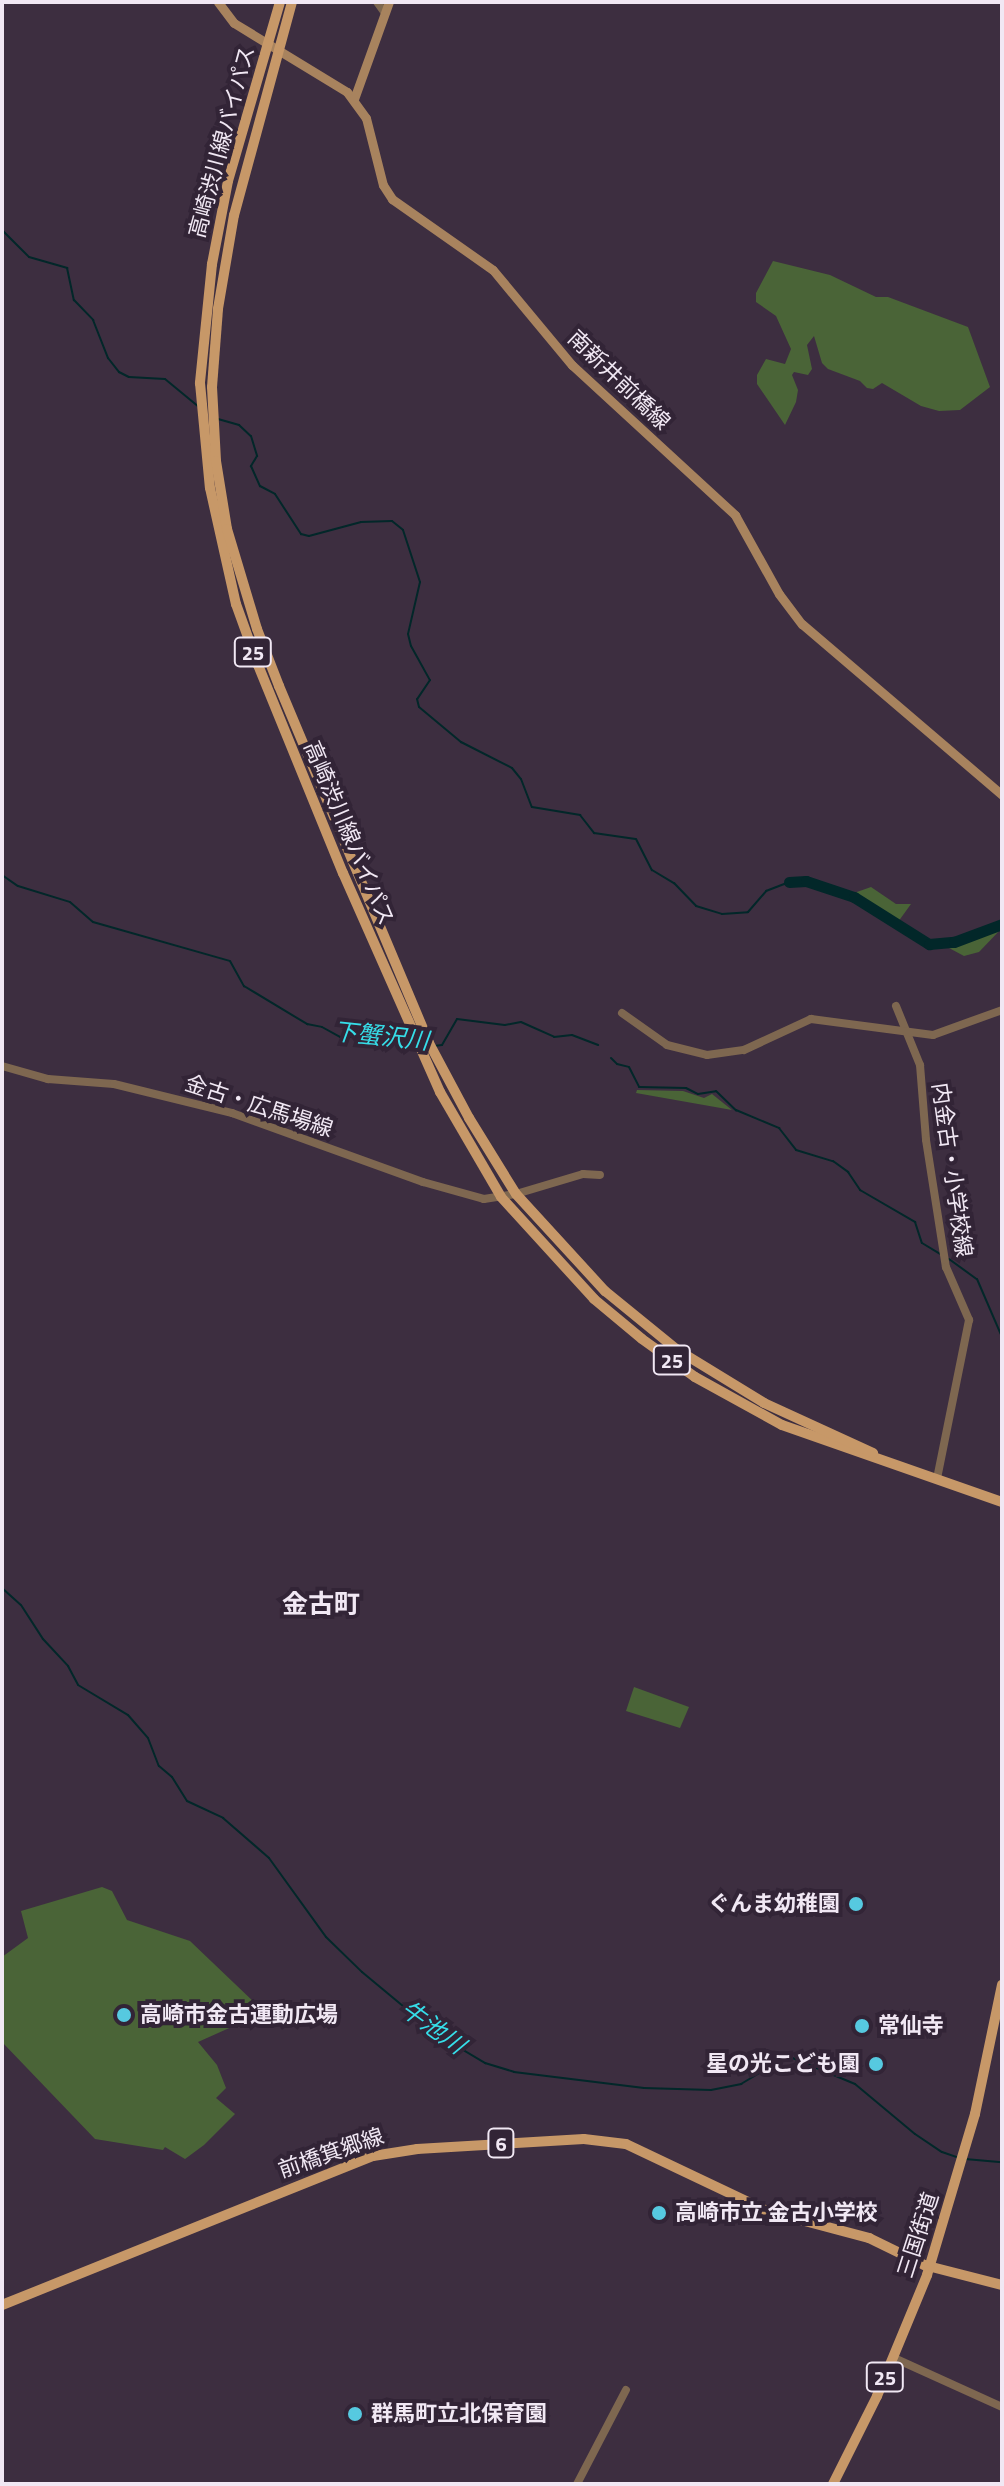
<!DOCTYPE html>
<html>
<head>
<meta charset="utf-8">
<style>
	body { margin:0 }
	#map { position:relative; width:1004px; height:2486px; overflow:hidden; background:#3d2e40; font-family:"Titillium Web","Noto Sans JP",sans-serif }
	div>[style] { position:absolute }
	.green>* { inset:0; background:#4a6437 }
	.stream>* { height:2px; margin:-1px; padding:0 1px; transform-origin:1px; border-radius:1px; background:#022729 }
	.river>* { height:11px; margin:-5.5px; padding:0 5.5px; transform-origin:5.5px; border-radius:5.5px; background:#022729 }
	.tertiary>* { height:8px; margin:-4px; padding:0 4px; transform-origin:4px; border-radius:4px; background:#7e6750 }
	.secondary>* { height:9px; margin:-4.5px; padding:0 4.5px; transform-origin:4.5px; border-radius:4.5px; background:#a8835e }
	.primary>* { height:10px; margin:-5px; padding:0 5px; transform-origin:5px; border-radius:5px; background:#c79868 }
	.dots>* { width:22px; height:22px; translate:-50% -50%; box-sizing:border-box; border:4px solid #322436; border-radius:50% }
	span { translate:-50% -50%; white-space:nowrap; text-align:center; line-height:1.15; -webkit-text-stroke:8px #322436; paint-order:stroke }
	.shield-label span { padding:2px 6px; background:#322436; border:2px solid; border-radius:6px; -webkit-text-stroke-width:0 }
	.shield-label { font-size:20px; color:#f1e8f4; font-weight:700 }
	.street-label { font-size:22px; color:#f1e8f4 }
	.poi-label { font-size:22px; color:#f1e8f4; font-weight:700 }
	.right { translate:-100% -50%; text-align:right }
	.left { translate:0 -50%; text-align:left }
	.water-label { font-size:24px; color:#36dee9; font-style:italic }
	.quarter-label { font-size:26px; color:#f1e8f4; font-weight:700 }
	.frame { position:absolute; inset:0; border:4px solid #f1e8f4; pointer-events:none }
</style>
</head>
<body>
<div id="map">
	<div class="green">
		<i style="clip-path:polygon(773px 261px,830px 275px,876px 297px,888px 297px,968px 327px,990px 387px,960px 410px,939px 411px,921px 406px,882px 383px,873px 389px,867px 388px,860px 381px,828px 369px,822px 363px,814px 336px,807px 345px,812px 369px,808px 375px,794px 372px,792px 375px,798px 390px,796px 402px,785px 425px,757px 384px,757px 375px,766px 359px,785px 364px,791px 349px,776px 316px,756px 302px,756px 293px)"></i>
		<i style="clip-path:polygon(871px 887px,896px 904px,911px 904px,898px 922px,854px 893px)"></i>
		<i style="clip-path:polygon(1002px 928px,979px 952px,964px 956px,949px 948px)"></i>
		<i style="clip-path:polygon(637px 1090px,683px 1091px,704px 1098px,712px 1094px,732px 1110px,636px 1093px)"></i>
		<i style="clip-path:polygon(634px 1687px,689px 1707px,680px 1728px,626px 1711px)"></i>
		<i style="clip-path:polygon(102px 1887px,112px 1891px,127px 1920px,190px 1941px,257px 2005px,236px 2025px,198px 2042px,217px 2065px,226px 2088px,216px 2098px,235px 2114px,204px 2145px,185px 2159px,165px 2147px,163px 2150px,95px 2139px,2px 2042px,2px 1957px,28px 1938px,21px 1911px)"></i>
	</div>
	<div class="stream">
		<i style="left:2px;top:230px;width:38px;rotate:45deg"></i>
		<i style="left:29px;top:257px;width:40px;rotate:16deg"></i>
		<i style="left:67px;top:268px;width:33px;rotate:78deg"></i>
		<i style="left:74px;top:300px;width:28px;rotate:46deg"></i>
		<i style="left:93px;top:320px;width:41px;rotate:68.5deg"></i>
		<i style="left:108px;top:358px;width:18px;rotate:52deg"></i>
		<i style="left:119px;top:372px;width:11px;rotate:27deg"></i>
		<i style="left:129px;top:377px;width:36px;rotate:3deg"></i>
		<i style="left:165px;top:379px;width:44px;rotate:39.5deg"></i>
		<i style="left:218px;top:419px;width:22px;rotate:16deg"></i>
		<i style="left:239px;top:425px;width:16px;rotate:43deg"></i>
		<i style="left:251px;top:436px;width:21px;rotate:73deg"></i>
		<i style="left:257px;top:456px;width:12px;rotate:121deg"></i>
		<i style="left:251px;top:466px;width:22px;rotate:66deg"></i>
		<i style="left:260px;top:486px;width:17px;rotate:28deg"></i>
		<i style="left:275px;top:494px;width:48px;rotate:57deg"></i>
		<i style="left:301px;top:534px;width:8px;rotate:14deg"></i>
		<i style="left:309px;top:536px;width:54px;rotate:-15.1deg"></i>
		<i style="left:361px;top:522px;width:31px;rotate:-2deg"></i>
		<i style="left:392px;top:521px;width:14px;rotate:39deg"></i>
		<i style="left:403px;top:530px;width:55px;rotate:71.9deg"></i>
		<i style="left:420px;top:582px;width:53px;rotate:103deg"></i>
		<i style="left:408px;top:634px;width:12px;rotate:76deg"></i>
		<i style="left:411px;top:646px;width:39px;rotate:61deg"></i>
		<i style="left:430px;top:680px;width:23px;rotate:124deg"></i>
		<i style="left:417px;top:699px;width:8px;rotate:76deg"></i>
		<i style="left:419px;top:707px;width:55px;rotate:39.8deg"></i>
		<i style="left:461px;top:742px;width:57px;rotate:27deg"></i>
		<i style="left:512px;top:768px;width:14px;rotate:51deg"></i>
		<i style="left:521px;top:779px;width:30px;rotate:69deg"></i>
		<i style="left:532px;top:807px;width:49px;rotate:9.5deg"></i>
		<i style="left:580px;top:815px;width:23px;rotate:52deg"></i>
		<i style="left:594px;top:833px;width:42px;rotate:8.1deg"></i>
		<i style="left:636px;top:839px;width:35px;rotate:63deg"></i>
		<i style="left:652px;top:870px;width:26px;rotate:31deg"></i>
		<i style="left:674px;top:883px;width:32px;rotate:46deg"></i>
		<i style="left:696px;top:906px;width:27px;rotate:17deg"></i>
		<i style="left:722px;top:914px;width:26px;rotate:-4deg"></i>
		<i style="left:748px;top:912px;width:28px;rotate:-49deg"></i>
		<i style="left:766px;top:891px;width:25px;rotate:-21deg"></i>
		<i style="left:2px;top:875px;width:19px;rotate:35deg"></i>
		<i style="left:18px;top:886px;width:54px;rotate:17.1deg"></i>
		<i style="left:70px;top:902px;width:30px;rotate:41deg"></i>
		<i style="left:93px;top:922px;width:142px;rotate:15.9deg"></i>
		<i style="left:230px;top:961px;width:29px;rotate:61deg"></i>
		<i style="left:244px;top:986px;width:74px;rotate:31.1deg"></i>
		<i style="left:307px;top:1024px;width:15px;rotate:11deg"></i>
		<i style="left:322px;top:1027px;width:21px;rotate:29deg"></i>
		<i style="left:340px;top:1037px;width:35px;rotate:-2deg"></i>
		<i style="left:375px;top:1036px;width:37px;rotate:9deg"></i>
		<i style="left:434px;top:1046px;width:8px;rotate:-7deg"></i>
		<i style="left:442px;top:1045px;width:30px;rotate:-60deg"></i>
		<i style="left:457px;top:1019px;width:48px;rotate:7.1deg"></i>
		<i style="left:505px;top:1025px;width:16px;rotate:-11deg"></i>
		<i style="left:521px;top:1022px;width:36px;rotate:24deg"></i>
		<i style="left:554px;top:1037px;width:18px;rotate:-6deg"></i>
		<i style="left:572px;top:1035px;width:28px;rotate:21deg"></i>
		<i style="left:611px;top:1058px;width:8px;rotate:45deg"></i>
		<i style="left:617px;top:1064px;width:12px;rotate:14deg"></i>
		<i style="left:629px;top:1067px;width:22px;rotate:63deg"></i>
		<i style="left:639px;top:1087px;width:47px;rotate:1.2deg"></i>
		<i style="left:686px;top:1088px;width:13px;rotate:27deg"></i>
		<i style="left:698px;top:1094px;width:18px;rotate:-9deg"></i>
		<i style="left:716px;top:1091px;width:28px;rotate:44deg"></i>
		<i style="left:736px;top:1110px;width:47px;rotate:22.7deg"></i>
		<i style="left:779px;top:1128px;width:28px;rotate:52deg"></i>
		<i style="left:796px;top:1150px;width:39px;rotate:17deg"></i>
		<i style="left:833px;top:1161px;width:19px;rotate:36deg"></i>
		<i style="left:848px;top:1172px;width:22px;rotate:56deg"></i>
		<i style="left:860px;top:1190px;width:64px;rotate:30.2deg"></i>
		<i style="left:915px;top:1222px;width:22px;rotate:72deg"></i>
		<i style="left:922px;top:1243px;width:21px;rotate:31deg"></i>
		<i style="left:949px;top:1259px;width:34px;rotate:36deg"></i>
		<i style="left:977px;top:1279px;width:63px;rotate:66.7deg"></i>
		<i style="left:2px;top:1588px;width:25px;rotate:42deg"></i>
		<i style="left:21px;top:1605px;width:40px;rotate:57.1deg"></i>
		<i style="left:43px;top:1639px;width:37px;rotate:47deg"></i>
		<i style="left:68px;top:1666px;width:21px;rotate:62deg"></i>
		<i style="left:78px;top:1685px;width:58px;rotate:31deg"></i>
		<i style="left:128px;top:1715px;width:30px;rotate:49deg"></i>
		<i style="left:148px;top:1738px;width:30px;rotate:69deg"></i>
		<i style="left:159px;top:1766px;width:17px;rotate:40deg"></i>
		<i style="left:172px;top:1777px;width:28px;rotate:58deg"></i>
		<i style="left:187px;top:1801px;width:40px;rotate:25deg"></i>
		<i style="left:223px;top:1818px;width:61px;rotate:41deg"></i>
		<i style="left:269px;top:1858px;width:97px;rotate:54.2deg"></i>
		<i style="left:326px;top:1937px;width:50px;rotate:44.2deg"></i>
		<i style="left:362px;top:1972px;width:99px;rotate:39.7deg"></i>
		<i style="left:438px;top:2035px;width:55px;rotate:30.8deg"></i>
		<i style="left:485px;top:2063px;width:30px;rotate:17deg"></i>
		<i style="left:514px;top:2072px;width:131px;rotate:7deg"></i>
		<i style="left:644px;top:2088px;width:67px;rotate:1.7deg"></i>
		<i style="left:711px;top:2090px;width:31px;rotate:-11deg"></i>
		<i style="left:741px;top:2084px;width:35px;rotate:-31deg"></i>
		<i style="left:771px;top:2066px;width:17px;rotate:-45deg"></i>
		<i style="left:783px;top:2054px;width:78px;rotate:22.6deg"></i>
		<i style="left:855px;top:2084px;width:78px;rotate:39.8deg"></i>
		<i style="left:915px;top:2134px;width:32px;rotate:34deg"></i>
		<i style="left:942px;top:2152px;width:18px;rotate:19deg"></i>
		<i style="left:965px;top:2159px;width:37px;rotate:5deg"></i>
	</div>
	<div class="river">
		<i style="left:789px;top:882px;width:17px;rotate:-3deg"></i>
		<i style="left:806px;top:881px;width:51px;rotate:18.4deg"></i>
		<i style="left:854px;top:897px;width:89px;rotate:32.1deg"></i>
		<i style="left:929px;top:944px;width:25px;rotate:-5deg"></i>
		<i style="left:954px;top:942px;width:51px;rotate:-20.6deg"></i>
	</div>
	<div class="tertiary">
		<i style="left:377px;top:2px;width:14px;rotate:54deg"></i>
		<i style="left:896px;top:1006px;width:64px;rotate:67.9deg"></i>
		<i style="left:920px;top:1065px;width:75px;rotate:85.4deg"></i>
		<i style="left:926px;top:1140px;width:129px;rotate:81.1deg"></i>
		<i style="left:946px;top:1267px;width:58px;rotate:66.5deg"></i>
		<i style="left:969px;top:1320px;width:162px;rotate:101.4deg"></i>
		<i style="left:622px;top:1013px;width:55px;rotate:35.4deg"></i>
		<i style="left:667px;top:1045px;width:41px;rotate:14deg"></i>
		<i style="left:707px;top:1055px;width:37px;rotate:-8deg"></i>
		<i style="left:744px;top:1050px;width:74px;rotate:-24.8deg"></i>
		<i style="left:811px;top:1019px;width:123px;rotate:7.5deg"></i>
		<i style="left:933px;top:1035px;width:73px;rotate:-19.9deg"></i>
		<i style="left:2px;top:1066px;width:48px;rotate:15.8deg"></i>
		<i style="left:48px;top:1079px;width:66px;rotate:4.3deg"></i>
		<i style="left:114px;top:1084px;width:122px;rotate:13.8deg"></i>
		<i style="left:232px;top:1113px;width:203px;rotate:19.9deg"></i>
		<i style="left:423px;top:1182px;width:63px;rotate:15.6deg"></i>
		<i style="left:484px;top:1199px;width:32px;rotate:-9deg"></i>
		<i style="left:516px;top:1194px;width:70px;rotate:-16.6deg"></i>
		<i style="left:583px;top:1174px;width:17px;rotate:3deg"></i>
		<i style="left:894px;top:2358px;width:119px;rotate:24.4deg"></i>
		<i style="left:577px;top:2484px;width:106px;rotate:-62.5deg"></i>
	</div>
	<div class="secondary">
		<i style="left:218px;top:2px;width:26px;rotate:53deg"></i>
		<i style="left:234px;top:23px;width:132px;rotate:31.4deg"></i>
		<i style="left:347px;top:92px;width:32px;rotate:54deg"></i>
		<i style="left:366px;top:118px;width:69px;rotate:75.8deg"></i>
		<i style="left:383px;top:185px;width:17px;rotate:57deg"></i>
		<i style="left:392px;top:199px;width:123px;rotate:35.1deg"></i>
		<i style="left:493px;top:270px;width:124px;rotate:50.3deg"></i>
		<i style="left:572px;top:365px;width:222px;rotate:42.6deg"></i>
		<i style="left:735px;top:515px;width:90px;rotate:60.9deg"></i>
		<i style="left:779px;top:594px;width:38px;rotate:53deg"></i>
		<i style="left:802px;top:624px;width:263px;rotate:40.5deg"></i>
		<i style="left:354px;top:99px;width:103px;rotate:-70.2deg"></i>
	</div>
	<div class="primary">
		<i style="left:280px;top:2px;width:186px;rotate:106.2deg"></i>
		<i style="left:228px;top:181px;width:85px;rotate:100.9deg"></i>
		<i style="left:212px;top:264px;width:120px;rotate:95.8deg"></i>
		<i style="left:200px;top:383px;width:105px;rotate:84.6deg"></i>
		<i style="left:210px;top:488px;width:119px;rotate:77.4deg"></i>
		<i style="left:236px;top:604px;width:65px;rotate:70.2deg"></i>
		<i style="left:258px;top:665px;width:225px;rotate:67.8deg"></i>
		<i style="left:343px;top:873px;width:240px;rotate:66.1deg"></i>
		<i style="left:440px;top:1092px;width:121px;rotate:59.8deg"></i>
		<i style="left:501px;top:1197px;width:138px;rotate:47.6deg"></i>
		<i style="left:594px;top:1299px;width:62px;rotate:39.8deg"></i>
		<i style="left:642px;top:1339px;width:65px;rotate:35.6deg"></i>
		<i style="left:695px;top:1377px;width:99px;rotate:28.9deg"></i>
		<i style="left:782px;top:1425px;width:233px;rotate:19.3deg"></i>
		<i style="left:292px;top:2px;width:221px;rotate:105.2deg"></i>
		<i style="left:234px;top:215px;width:95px;rotate:99.7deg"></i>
		<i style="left:218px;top:309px;width:78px;rotate:94.4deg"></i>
		<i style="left:212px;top:387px;width:74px;rotate:86.9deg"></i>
		<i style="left:216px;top:461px;width:69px;rotate:80.8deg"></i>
		<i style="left:227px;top:529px;width:104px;rotate:73.3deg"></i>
		<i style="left:257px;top:629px;width:61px;rotate:68.9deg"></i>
		<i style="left:279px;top:686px;width:387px;rotate:67.2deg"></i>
		<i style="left:429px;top:1043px;width:85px;rotate:61.9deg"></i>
		<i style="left:469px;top:1118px;width:89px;rotate:58.3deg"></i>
		<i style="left:516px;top:1194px;width:132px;rotate:47.5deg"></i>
		<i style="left:605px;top:1291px;width:92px;rotate:39.2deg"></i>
		<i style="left:676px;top:1349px;width:103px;rotate:31.5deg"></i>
		<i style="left:764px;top:1403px;width:120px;rotate:24.6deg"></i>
		<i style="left:2px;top:2305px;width:400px;rotate:-21.9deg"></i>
		<i style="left:373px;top:2156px;width:45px;rotate:-9deg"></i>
		<i style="left:417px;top:2149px;width:167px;rotate:-3.4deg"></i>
		<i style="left:584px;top:2139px;width:42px;rotate:6.8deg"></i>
		<i style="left:626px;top:2144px;width:156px;rotate:25.4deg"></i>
		<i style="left:767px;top:2211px;width:106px;rotate:14.8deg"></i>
		<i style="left:869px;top:2238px;width:61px;rotate:26.1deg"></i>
		<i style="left:924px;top:2265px;width:81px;rotate:14.4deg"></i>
		<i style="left:833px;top:2484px;width:98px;rotate:-63.4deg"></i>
		<i style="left:877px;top:2396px;width:131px;rotate:-67.5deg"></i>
		<i style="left:927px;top:2275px;width:168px;rotate:-73.4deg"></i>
		<i style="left:975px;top:2114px;width:132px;rotate:-78.2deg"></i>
	</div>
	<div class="dots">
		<i style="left:856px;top:1904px;background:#56c9e0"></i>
		<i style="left:124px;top:2015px;background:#56c9e0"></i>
		<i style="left:862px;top:2026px;background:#56c9e0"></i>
		<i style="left:876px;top:2064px;background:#56c9e0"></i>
		<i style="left:659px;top:2213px;background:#56c9e0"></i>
		<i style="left:355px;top:2414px;background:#56c9e0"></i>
	</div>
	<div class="shield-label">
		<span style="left:253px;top:652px">25</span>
		<span style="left:672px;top:1360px">25</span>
		<span style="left:501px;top:2143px">6</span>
		<span style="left:885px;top:2377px">25</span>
	</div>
	<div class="street-label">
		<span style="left:222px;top:142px;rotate:-75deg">高崎渋川線バイパス</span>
		<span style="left:619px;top:380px;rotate:44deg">南新井前橋線</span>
		<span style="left:349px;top:833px;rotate:67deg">高崎渋川線バイパス</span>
		<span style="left:259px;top:1106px;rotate:18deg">金古・広馬場線</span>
		<span style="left:952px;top:1170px;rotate:82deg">内金古・小学校線</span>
		<span style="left:331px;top:2153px;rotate:-19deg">前橋箕郷線</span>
		<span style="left:918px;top:2235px;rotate:-72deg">三国街道</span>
	</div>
	<div class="poi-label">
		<span class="right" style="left:840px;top:1904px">ぐんま幼稚園</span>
		<span class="left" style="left:140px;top:2015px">高崎市金古運動広場</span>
		<span class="left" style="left:878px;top:2026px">常仙寺</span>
		<span class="right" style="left:860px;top:2064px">星の光こども園</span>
		<span class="left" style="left:675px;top:2213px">高崎市立 金古小学校</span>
		<span class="left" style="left:371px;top:2414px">群馬町立北保育園</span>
	</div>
	<div class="water-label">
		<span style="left:381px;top:1036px;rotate:6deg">下蟹沢川</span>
		<span style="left:433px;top:2027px;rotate:36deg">牛池川</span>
	</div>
	<div class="quarter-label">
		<span style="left:321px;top:1604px">金古町</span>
	</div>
	<div class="frame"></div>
</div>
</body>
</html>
